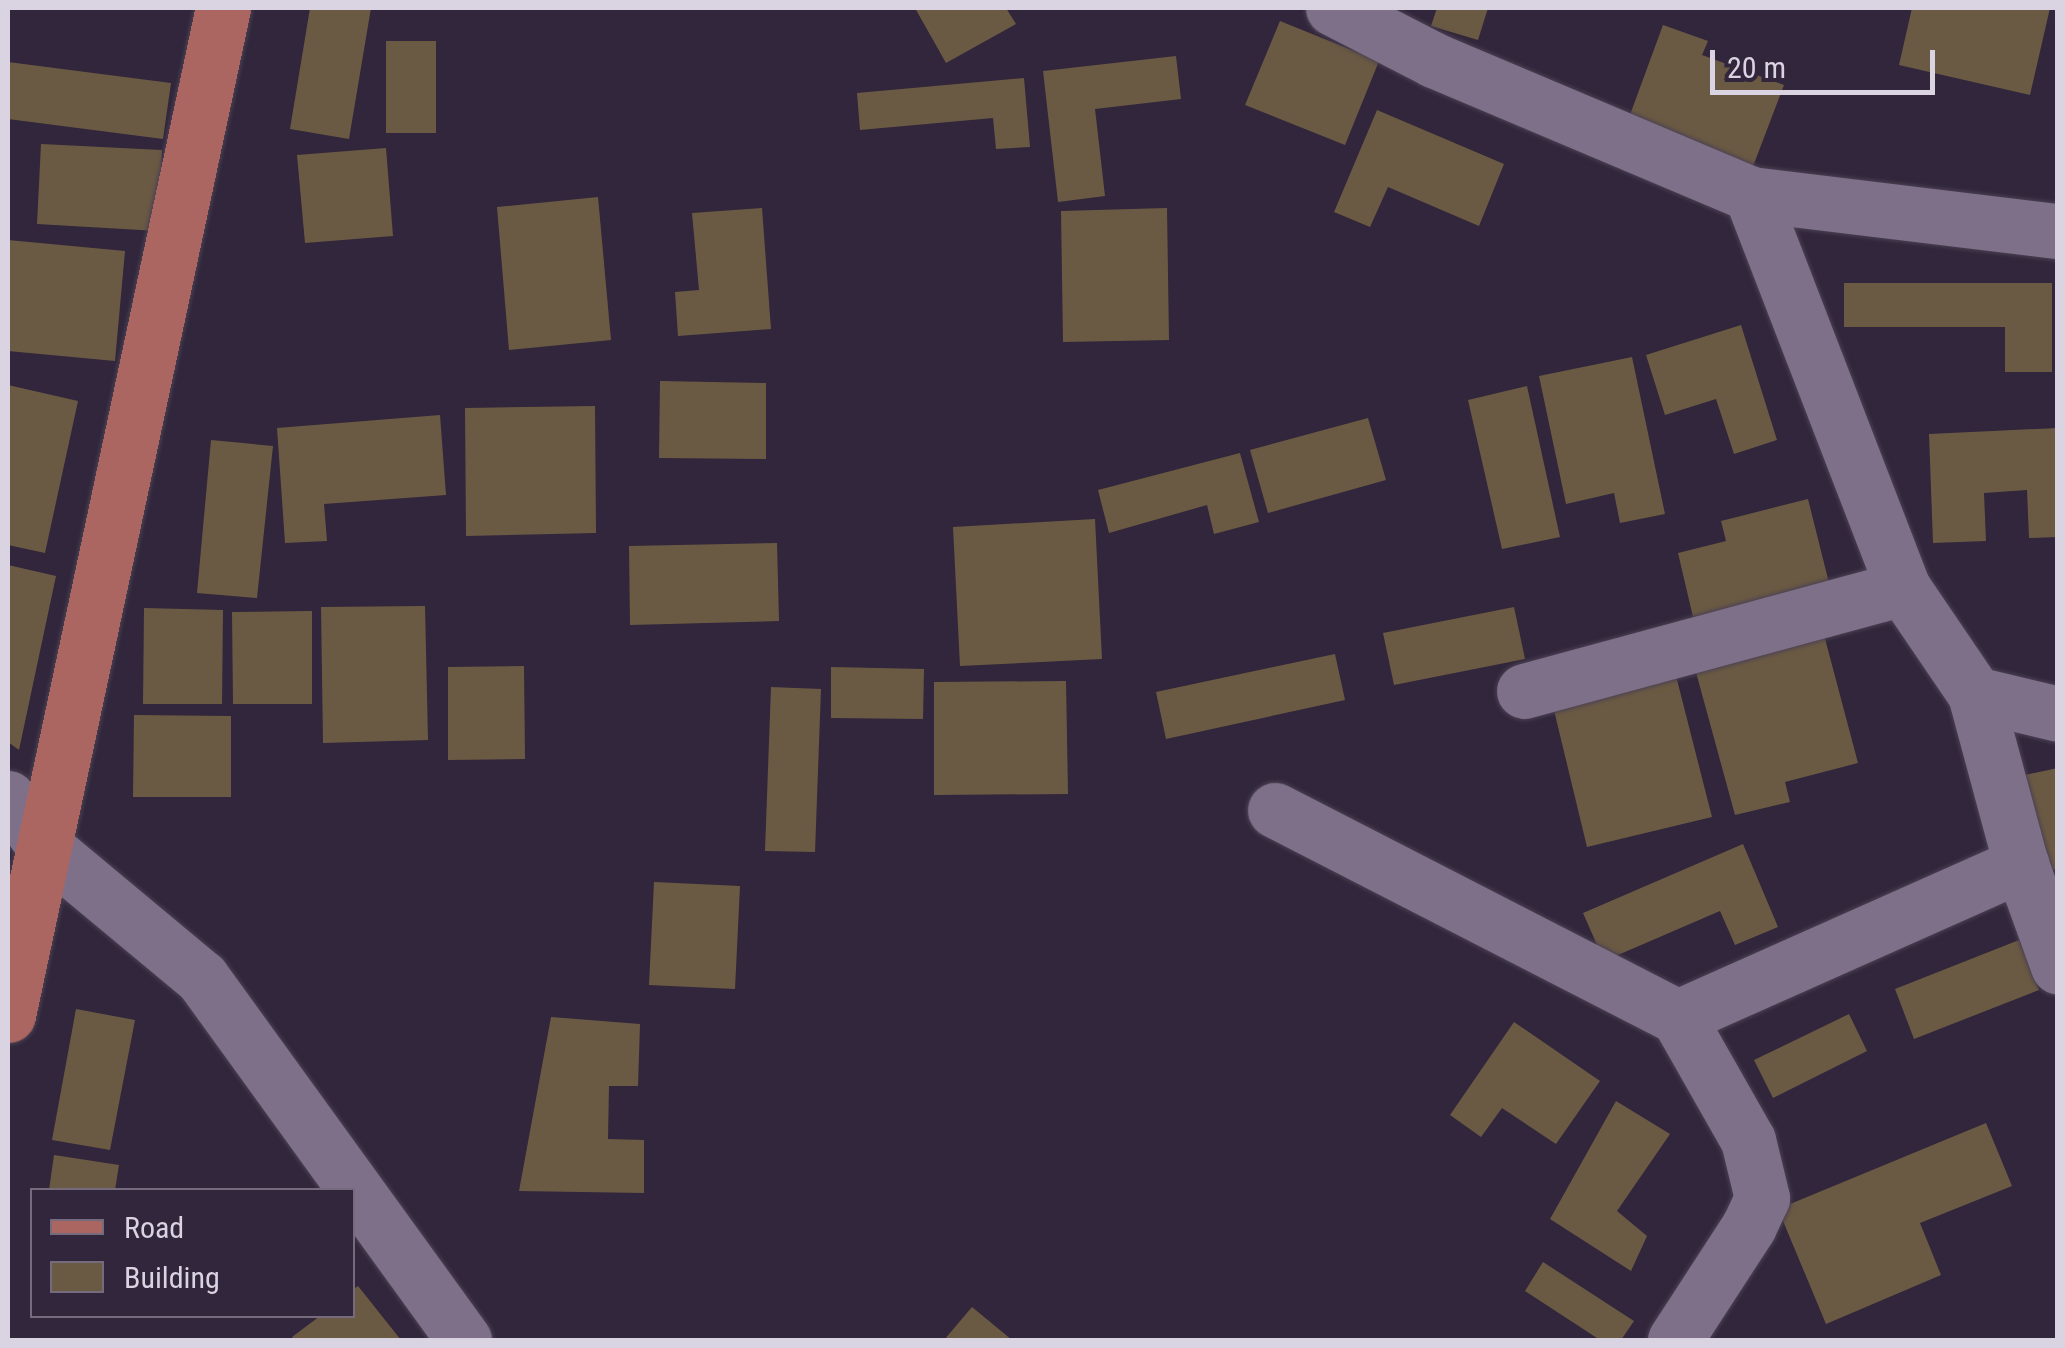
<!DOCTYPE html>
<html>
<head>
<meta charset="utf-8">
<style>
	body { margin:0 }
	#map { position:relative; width:2065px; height:1348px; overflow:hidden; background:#31263b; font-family:"Roboto Condensed",sans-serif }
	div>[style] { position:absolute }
	.building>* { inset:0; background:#6b5a43 }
	.roads { filter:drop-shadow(0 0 2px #4b4153) drop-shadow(0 0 2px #4b4153) }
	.minor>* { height:55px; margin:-27.5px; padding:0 27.5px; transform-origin:27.5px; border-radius:27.5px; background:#7e7089 }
	.major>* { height:55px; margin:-27.5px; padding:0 27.5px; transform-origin:27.5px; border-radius:27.5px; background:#ac6662 }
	span { translate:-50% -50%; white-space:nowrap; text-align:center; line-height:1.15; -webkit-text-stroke:8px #31263b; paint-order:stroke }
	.frame { position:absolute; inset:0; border:10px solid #dad3e1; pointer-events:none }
	.legend { position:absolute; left:30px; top:1188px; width:325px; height:130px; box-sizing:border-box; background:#31263b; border:2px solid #756b7d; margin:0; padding:12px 18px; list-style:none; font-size:30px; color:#dad3e1 }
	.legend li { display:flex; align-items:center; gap:20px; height:50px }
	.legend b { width:50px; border:2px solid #756b7d }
	.scale { position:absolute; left:1710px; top:50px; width:225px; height:45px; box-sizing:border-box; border:5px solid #dad3e1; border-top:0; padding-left:12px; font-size:30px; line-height:35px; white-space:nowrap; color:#dad3e1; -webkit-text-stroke:8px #31263b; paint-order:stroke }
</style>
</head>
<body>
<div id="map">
	<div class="building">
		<i style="clip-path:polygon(310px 8px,371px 8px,349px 139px,290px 129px)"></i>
		<i style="clip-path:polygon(915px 8px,1006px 8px,1016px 24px,946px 63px)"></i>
		<i style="clip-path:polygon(1437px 8px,1488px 8px,1478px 40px,1431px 26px)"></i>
		<i style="clip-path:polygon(1912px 8px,2050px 8px,2030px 95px,1899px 65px)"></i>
		<i style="clip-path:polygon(1280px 21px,1379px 61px,1345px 145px,1245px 105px)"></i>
		<i style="clip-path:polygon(1663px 25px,1708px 41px,1702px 55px,1784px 85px,1752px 169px,1627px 123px)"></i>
		<i style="clip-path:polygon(386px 41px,436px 41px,436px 133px,386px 133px)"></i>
		<i style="clip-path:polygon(1176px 56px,1181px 99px,1095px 109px,1105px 196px,1058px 202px,1043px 71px)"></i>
		<i style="clip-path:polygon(8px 62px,171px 83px,163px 139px,8px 119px)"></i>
		<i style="clip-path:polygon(1024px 78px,1030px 147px,996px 149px,993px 118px,860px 130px,857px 93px)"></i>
		<i style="clip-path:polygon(1377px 110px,1504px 164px,1479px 226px,1388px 187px,1370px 227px,1334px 212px)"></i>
		<i style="clip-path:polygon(41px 144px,162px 150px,158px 231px,37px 224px)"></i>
		<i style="clip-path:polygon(386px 148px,393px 236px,305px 243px,297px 155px)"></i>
		<i style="clip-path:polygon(598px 197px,611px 340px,509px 350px,497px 207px)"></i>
		<i style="clip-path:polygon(762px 208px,771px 329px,678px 336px,675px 292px,699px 290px,692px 213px)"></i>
		<i style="clip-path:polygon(1167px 208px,1169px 340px,1063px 342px,1061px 211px)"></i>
		<i style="clip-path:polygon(8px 240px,125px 251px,115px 361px,8px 351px)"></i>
		<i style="clip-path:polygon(1844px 283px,2052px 283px,2052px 372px,2005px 372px,2005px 327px,1844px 327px)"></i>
		<i style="clip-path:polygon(1741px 325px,1777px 440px,1734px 454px,1716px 399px,1665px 415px,1646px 355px)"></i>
		<i style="clip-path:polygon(1632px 357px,1665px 514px,1620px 523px,1614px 493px,1566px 504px,1539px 376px)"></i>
		<i style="clip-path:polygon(660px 381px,766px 383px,766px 459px,659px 458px)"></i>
		<i style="clip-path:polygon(8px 385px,78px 401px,45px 553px,8px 545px)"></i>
		<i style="clip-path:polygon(1527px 386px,1560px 537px,1502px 549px,1468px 400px)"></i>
		<i style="clip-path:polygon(595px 406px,596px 533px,466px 536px,465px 408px)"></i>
		<i style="clip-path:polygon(440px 415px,446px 495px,324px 504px,327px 541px,285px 543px,277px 428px)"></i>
		<i style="clip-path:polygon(1368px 418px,1386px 480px,1268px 513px,1250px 450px)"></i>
		<i style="clip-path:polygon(2058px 428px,2058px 537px,2029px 538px,2027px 490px,1984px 493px,1986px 541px,1933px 543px,1929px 434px)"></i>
		<i style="clip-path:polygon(211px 440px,273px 446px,257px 598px,197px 593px)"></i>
		<i style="clip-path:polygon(1240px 453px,1259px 522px,1214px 534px,1207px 505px,1109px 533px,1098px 490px)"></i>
		<i style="clip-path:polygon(1808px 499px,1829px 583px,1693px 617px,1678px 553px,1726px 541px,1721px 521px)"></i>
		<i style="clip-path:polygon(1095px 519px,1102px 659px,960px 666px,953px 527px)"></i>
		<i style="clip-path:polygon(777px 543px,779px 621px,630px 625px,629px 546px)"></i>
		<i style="clip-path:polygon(8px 565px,56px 576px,19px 750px,8px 742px)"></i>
		<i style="clip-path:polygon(425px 606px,428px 740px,323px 743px,321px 607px)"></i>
		<i style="clip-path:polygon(1514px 607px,1525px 659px,1394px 685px,1383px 633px)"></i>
		<i style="clip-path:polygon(144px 608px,223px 610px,222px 704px,143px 704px)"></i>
		<i style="clip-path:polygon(312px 611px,312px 704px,233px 704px,232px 612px)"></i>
		<i style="clip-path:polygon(1823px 631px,1858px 763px,1785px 782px,1790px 802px,1735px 815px,1694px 665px)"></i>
		<i style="clip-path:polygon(1335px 654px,1345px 700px,1166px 739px,1156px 692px)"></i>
		<i style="clip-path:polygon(524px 666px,525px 759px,448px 760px,448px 667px)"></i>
		<i style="clip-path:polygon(831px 667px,924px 669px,923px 719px,831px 718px)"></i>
		<i style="clip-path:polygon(1675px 672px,1712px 817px,1587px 847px,1552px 702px)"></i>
		<i style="clip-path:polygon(1066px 681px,1068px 794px,934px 795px,934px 682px)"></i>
		<i style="clip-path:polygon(771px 687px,821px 689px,815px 852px,765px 851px)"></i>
		<i style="clip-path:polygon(134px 715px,231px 716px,231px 797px,133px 797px)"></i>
		<i style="clip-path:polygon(2058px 768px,2058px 869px,2030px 874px,2011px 778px)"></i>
		<i style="clip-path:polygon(1743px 844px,1778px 927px,1735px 945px,1720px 911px,1604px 961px,1583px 913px)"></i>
		<i style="clip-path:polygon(654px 882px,740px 886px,735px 989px,649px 985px)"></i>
		<i style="clip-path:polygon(2019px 940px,2039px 990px,1914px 1039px,1895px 989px)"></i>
		<i style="clip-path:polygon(76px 1009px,135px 1020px,110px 1150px,52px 1140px)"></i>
		<i style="clip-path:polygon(1849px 1014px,1867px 1051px,1773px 1098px,1754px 1060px)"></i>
		<i style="clip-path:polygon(551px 1017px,640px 1024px,638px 1086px,609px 1086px,608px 1139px,644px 1140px,644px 1193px,519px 1191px)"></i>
		<i style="clip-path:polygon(1514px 1022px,1600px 1081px,1556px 1144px,1502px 1108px,1481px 1137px,1450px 1115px)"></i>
		<i style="clip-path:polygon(1616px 1101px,1670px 1134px,1617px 1211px,1647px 1236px,1631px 1271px,1550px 1219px)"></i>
		<i style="clip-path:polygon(1986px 1123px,2012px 1186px,1920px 1223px,1941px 1275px,1826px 1324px,1778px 1209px)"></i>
		<i style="clip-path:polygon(54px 1155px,119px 1165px,115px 1190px,49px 1190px)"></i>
		<i style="clip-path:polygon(1543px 1262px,1634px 1321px,1621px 1340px,1600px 1340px,1525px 1291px)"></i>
		<i style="clip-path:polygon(358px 1286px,401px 1340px,295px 1340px,292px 1337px,320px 1316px,352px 1316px,352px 1290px)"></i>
		<i style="clip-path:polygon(972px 1307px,1012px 1340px,944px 1340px)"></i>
	</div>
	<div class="roads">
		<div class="minor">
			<i style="left:1333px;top:8px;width:114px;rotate:27.2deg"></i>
			<i style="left:1434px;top:60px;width:344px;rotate:22.9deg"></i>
			<i style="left:1751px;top:194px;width:309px;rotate:6.9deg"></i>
			<i style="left:1751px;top:194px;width:422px;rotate:68.9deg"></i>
			<i style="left:1903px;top:588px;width:128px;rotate:55.8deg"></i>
			<i style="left:1975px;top:694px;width:176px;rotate:74.9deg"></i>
			<i style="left:2021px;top:864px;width:109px;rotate:70.1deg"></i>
			<i style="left:1524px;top:691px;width:393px;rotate:-15.2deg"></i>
			<i style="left:1975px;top:694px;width:85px;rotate:13.5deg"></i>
			<i style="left:8px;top:798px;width:63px;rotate:52.8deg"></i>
			<i style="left:46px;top:848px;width:203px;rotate:39.8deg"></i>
			<i style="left:202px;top:978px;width:447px;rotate:54.1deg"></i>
			<i style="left:1275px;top:810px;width:453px;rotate:27.2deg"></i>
			<i style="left:1678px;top:1017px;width:142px;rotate:60.4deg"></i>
			<i style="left:1748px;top:1140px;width:60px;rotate:76.4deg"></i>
			<i style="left:1762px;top:1198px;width:31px;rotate:115deg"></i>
			<i style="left:1749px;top:1226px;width:136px;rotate:123deg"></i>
			<i style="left:1678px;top:1017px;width:376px;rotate:-24deg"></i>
		</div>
		<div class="major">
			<i style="left:8px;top:1015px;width:1030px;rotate:-77.95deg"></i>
		</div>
	</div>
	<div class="frame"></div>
	<ul class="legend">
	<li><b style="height:12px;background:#ac6662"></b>Road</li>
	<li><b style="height:28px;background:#6b5a43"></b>Building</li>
	</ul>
	<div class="scale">20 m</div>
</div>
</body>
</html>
